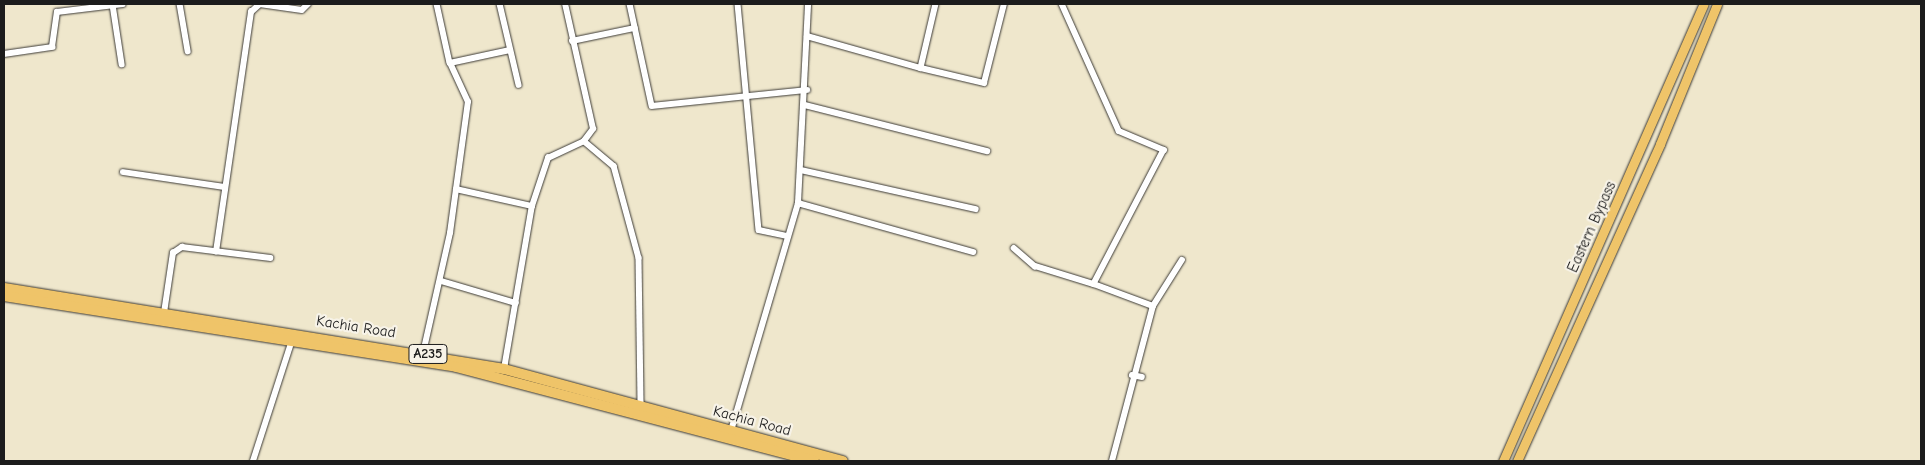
<!DOCTYPE html>
<html>
<head>
<meta charset="utf-8">
<style>
	body { margin:0 }
	#map { position:relative; width:1925px; height:465px; overflow:hidden; background:#efe7cc; font-family:"Comic Neue",sans-serif }
	div>[style] { position:absolute }
	.roads { filter:drop-shadow(0 0 1px #3c3a36) drop-shadow(0 0 1px #3c3a36) }
	.minor>* { height:5.5px; margin:-2.75px; padding:0 2.75px; transform-origin:2.75px; border-radius:2.75px; background:#fff }
	.primary>* { height:9px; margin:-4.5px; padding:0 4.5px; transform-origin:4.5px; border-radius:4.5px; background:#efc469 }
	.trunk>* { height:10px; margin:-5px; padding:0 5px; transform-origin:5px; border-radius:5px; background:#efc469 }
	span { translate:-50% -50%; white-space:nowrap; text-align:center; line-height:1.15; -webkit-text-stroke:4.5px #f7f3e8; paint-order:stroke }
	.shield-label span { padding:1px 4px; background:#f7f3e8; border:1px solid; border-radius:4px; -webkit-text-stroke-width:0 }
	.shield-label { font-size:14px; color:#1c1c1c; font-weight:700 }
	.street-label { font-size:15px; color:#1c1c1c }
	.frame { position:absolute; inset:0; border:5px solid #1c1c1c; pointer-events:none }
</style>
</head>
<body>
<div id="map">
	<div class="roads">
		<div class="minor">
			<i style="left:180px;top:4px;width:48px;rotate:80.3deg"></i>
			<i style="left:437px;top:4px;width:60px;rotate:77.6deg"></i>
			<i style="left:450px;top:63px;width:61px;rotate:-12.2deg"></i>
			<i style="left:500px;top:4px;width:83px;rotate:76.8deg"></i>
			<i style="left:630px;top:4px;width:104px;rotate:77.8deg"></i>
			<i style="left:652px;top:106px;width:156px;rotate:-5.9deg"></i>
			<i style="left:738px;top:4px;width:227px;rotate:84.7deg"></i>
			<i style="left:759px;top:230px;width:29px;rotate:12deg"></i>
			<i style="left:936px;top:4px;width:66px;rotate:103.2deg"></i>
			<i style="left:921px;top:68px;width:65px;rotate:13.4deg"></i>
			<i style="left:984px;top:83px;width:81px;rotate:-75.8deg"></i>
			<i style="left:1062px;top:4px;width:139px;rotate:65.8deg"></i>
			<i style="left:1119px;top:131px;width:49px;rotate:22.9deg"></i>
			<i style="left:1164px;top:150px;width:151px;rotate:117.6deg"></i>
			<i style="left:1094px;top:284px;width:63px;rotate:20.4deg"></i>
			<i style="left:113px;top:5px;width:60px;rotate:81.3deg"></i>
			<i style="left:807px;top:36px;width:118px;rotate:15.7deg"></i>
			<i style="left:572px;top:41px;width:64px;rotate:-11.7deg"></i>
			<i style="left:4px;top:54px;width:49px;rotate:-8.3deg"></i>
			<i style="left:52px;top:47px;width:35px;rotate:-82deg"></i>
			<i style="left:57px;top:12px;width:66px;rotate:-6.9deg"></i>
			<i style="left:805px;top:105px;width:188px;rotate:14.2deg"></i>
			<i style="left:584px;top:141px;width:39px;rotate:40deg"></i>
			<i style="left:614px;top:166px;width:95px;rotate:74.8deg"></i>
			<i style="left:639px;top:258px;width:148px;rotate:89.2deg"></i>
			<i style="left:801px;top:170px;width:179px;rotate:12.6deg"></i>
			<i style="left:123px;top:172px;width:103px;rotate:8.4deg"></i>
			<i style="left:456px;top:189px;width:78px;rotate:12.6deg"></i>
			<i style="left:798px;top:203px;width:182px;rotate:15.6deg"></i>
			<i style="left:1014px;top:248px;width:28px;rotate:41deg"></i>
			<i style="left:1035px;top:266px;width:62px;rotate:17deg"></i>
			<i style="left:216px;top:252px;width:243px;rotate:-81.7deg"></i>
			<i style="left:251px;top:12px;width:12px;rotate:-42deg"></i>
			<i style="left:260px;top:4px;width:42px;rotate:8.1deg"></i>
			<i style="left:302px;top:10px;width:8px;rotate:-45deg"></i>
			<i style="left:441px;top:281px;width:78px;rotate:16.3deg"></i>
			<i style="left:164px;top:313px;width:61px;rotate:-81.5deg"></i>
			<i style="left:173px;top:253px;width:11px;rotate:-34deg"></i>
			<i style="left:182px;top:247px;width:89px;rotate:7.1deg"></i>
			<i style="left:423px;top:353px;width:123px;rotate:-77.3deg"></i>
			<i style="left:450px;top:233px;width:132px;rotate:-82.2deg"></i>
			<i style="left:468px;top:102px;width:43px;rotate:-114.8deg"></i>
			<i style="left:504px;top:369px;width:165px;rotate:-80.3deg"></i>
			<i style="left:532px;top:206px;width:51px;rotate:-71.6deg"></i>
			<i style="left:548px;top:158px;width:40px;rotate:-25deg"></i>
			<i style="left:584px;top:141px;width:15px;rotate:-53deg"></i>
			<i style="left:593px;top:129px;width:128px;rotate:-102.6deg"></i>
			<i style="left:1132px;top:375px;width:10px;rotate:11deg"></i>
			<i style="left:731px;top:431px;width:238px;rotate:-73.6deg"></i>
			<i style="left:798px;top:203px;width:199px;rotate:-87.1deg"></i>
			<i style="left:253px;top:461px;width:127px;rotate:-72.1deg"></i>
			<i style="left:1112px;top:461px;width:160px;rotate:-75.2deg"></i>
			<i style="left:1153px;top:306px;width:54px;rotate:-57.8deg"></i>
		</div>
		<div class="primary">
			<i style="left:1503px;top:461px;width:499px;rotate:-66.3deg"></i>
			<i style="left:1517px;top:461px;width:348px;rotate:-65.7deg"></i>
			<i style="left:1660px;top:144px;width:151px;rotate:-67.8deg"></i>
		</div>
		<div class="trunk">
			<i style="left:4px;top:288px;width:507px;rotate:9.2deg"></i>
			<i style="left:504px;top:369px;width:351px;rotate:15.2deg"></i>
			<i style="left:4px;top:296px;width:458px;rotate:8.9deg"></i>
			<i style="left:456px;top:367px;width:370px;rotate:14.7deg"></i>
		</div>
	</div>
	<div class="shield-label">
		<span style="left:428px;top:354px">A235</span>
	</div>
	<div class="street-label">
		<span style="left:1592px;top:227px;rotate:-66deg">Eastern Bypass</span>
		<span style="left:356px;top:327px;rotate:9deg">Kachia Road</span>
		<span style="left:752px;top:421px;rotate:15deg">Kachia Road</span>
	</div>
	<div class="frame"></div>
</div>
</body>
</html>
